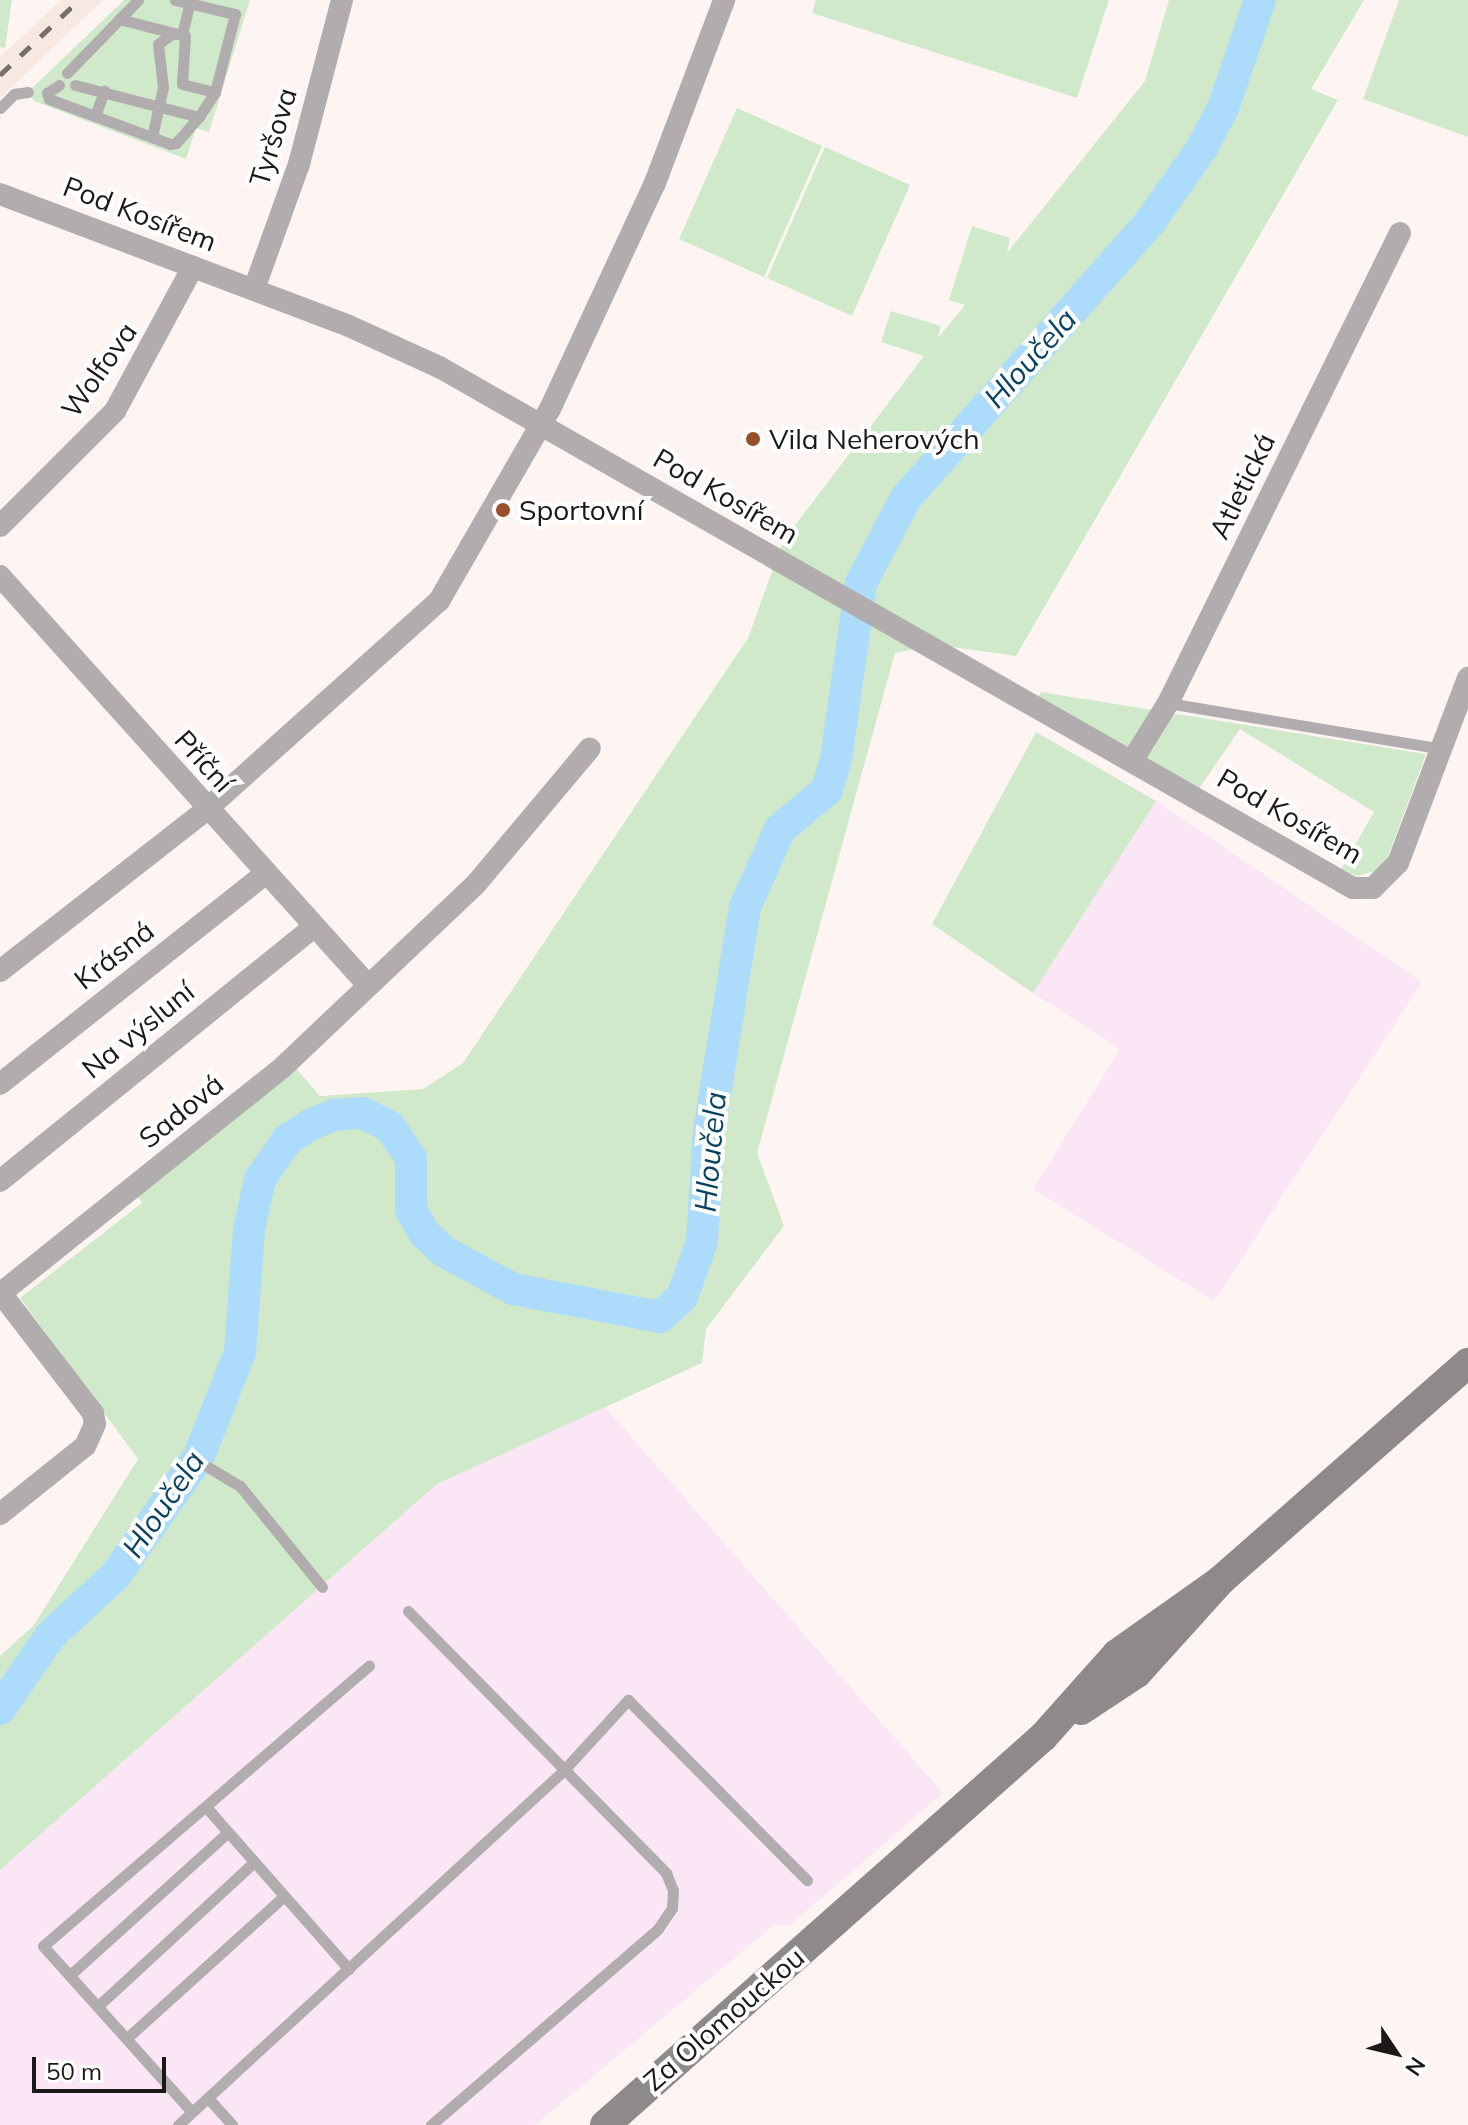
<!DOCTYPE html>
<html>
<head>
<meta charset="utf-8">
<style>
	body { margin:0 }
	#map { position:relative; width:1468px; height:2125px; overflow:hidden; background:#fef5f2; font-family:Mulish,sans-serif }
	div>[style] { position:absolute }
	.built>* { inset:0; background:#f8e8e2 }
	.industrial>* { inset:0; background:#fbe6f5 }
	.green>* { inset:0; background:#d1e9cb }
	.river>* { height:32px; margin:-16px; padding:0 16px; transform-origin:16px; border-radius:16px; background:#addbfb }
	.service>* { height:11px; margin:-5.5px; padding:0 5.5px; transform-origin:5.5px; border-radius:5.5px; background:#b1adae }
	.minor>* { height:22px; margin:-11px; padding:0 11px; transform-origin:11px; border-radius:11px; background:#b1adae }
	.secondary>* { height:30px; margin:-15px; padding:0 15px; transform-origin:15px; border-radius:15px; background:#8e898a }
	.rail>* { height:5px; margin-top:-2.5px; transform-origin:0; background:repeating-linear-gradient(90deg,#746e6d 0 14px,transparent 0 28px) }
	.dots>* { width:22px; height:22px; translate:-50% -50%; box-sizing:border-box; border:4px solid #fff; border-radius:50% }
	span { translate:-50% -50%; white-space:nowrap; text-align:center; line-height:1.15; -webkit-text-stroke:8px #fff; paint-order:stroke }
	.street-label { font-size:28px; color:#1b1817 }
	.poi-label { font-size:28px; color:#1b1817 }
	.left { translate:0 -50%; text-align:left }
	.water-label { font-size:30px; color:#094261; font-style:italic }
	.north { position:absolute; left:1356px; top:2013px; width:80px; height:80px; -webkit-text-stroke:6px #fff; paint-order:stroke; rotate:125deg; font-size:22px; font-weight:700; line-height:32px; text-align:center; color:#1b1817 }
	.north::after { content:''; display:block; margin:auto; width:28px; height:36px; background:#1b1817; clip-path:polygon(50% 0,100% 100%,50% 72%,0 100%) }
	.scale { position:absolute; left:32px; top:2057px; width:134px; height:36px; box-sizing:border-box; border:4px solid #1b1817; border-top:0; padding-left:10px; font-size:24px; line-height:28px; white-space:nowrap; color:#1b1817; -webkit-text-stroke:6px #fff; paint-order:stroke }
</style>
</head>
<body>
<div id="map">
	<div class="built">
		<i style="clip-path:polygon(61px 0,103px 0,0 98px,0 57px)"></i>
	</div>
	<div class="industrial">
		<i style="clip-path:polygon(1156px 801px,1422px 982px,1214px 1301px,1033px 1189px,1120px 1049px,1033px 993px)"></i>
		<i style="clip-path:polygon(605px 1407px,943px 1793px,789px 1926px,774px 1925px,535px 2125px,0 2125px,0 1870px,437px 1484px)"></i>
	</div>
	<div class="green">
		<i style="clip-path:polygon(0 0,12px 0,5px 48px,0 47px)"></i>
		<i style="clip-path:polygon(124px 0,250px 0,209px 132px,196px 128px,186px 159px,34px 101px,28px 92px)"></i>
		<i style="clip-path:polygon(816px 0,1109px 0,1077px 98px,812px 13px)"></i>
		<i style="clip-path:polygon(1169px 0,1364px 0,1311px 89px,1338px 100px,1016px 656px,939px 645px,895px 653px,757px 1153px,784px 1226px,706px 1329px,702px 1363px,437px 1484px,0 1870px,0 1656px,34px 1625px,138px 1459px,20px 1298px,142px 1203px,135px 1193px,294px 1066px,320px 1096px,423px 1089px,463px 1063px,748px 638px,783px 541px,924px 356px,881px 342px,891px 311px,941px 326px,938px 338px,965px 305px,949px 300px,972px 226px,1010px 238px,1007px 253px,1145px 81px)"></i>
		<i style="clip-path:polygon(1399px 0,1468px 0,1468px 137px,1363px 99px)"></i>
		<i style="clip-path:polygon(737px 108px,822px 146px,764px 277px,679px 239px)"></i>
		<i style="clip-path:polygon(825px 147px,910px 185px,852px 316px,767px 278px)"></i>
		<i style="clip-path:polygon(1041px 692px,1426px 754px,1387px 859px,1376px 871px,1357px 876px,1341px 869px,1374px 812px,1240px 729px,1198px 790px,1037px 698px)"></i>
		<i style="clip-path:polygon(1036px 732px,1156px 801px,1033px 993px,932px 924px)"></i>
	</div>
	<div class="river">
		<i style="left:0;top:1709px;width:90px;rotate:-55.4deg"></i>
		<i style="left:51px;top:1635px;width:87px;rotate:-42.7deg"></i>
		<i style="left:115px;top:1576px;width:146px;rotate:-55deg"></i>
		<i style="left:199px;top:1456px;width:112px;rotate:-68.5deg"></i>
		<i style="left:240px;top:1352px;width:123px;rotate:-85.8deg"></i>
		<i style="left:249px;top:1229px;width:51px;rotate:-77.6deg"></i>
		<i style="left:260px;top:1179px;width:49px;rotate:-55deg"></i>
		<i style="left:288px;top:1139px;width:26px;rotate:-32deg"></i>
		<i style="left:310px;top:1125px;width:25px;rotate:-23deg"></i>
		<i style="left:333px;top:1115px;width:30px;rotate:-4deg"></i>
		<i style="left:363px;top:1113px;width:30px;rotate:27deg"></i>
		<i style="left:390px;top:1127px;width:37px;rotate:56deg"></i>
		<i style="left:411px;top:1158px;width:52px;rotate:90deg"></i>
		<i style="left:411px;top:1210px;width:28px;rotate:60deg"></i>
		<i style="left:425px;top:1234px;width:25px;rotate:43deg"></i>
		<i style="left:443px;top:1251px;width:80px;rotate:28.5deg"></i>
		<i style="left:513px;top:1289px;width:150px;rotate:10.8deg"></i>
		<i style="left:660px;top:1317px;width:30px;rotate:-42deg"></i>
		<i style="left:682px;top:1297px;width:59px;rotate:-70.3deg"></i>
		<i style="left:702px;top:1241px;width:111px;rotate:-86.4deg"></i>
		<i style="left:709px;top:1130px;width:226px;rotate:-80.8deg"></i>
		<i style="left:745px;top:907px;width:85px;rotate:-65.8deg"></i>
		<i style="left:780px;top:829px;width:61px;rotate:-39.7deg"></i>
		<i style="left:827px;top:790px;width:32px;rotate:-74deg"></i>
		<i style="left:836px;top:759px;width:178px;rotate:-81.9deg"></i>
		<i style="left:861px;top:583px;width:96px;rotate:-62.1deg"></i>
		<i style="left:906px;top:498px;width:368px;rotate:-48.5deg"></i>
		<i style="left:1150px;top:222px;width:90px;rotate:-54.9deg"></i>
		<i style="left:1202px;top:148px;width:45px;rotate:-62.3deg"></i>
		<i style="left:1223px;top:108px;width:114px;rotate:-71.1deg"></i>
	</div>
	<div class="service">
		<i style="left:175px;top:0;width:62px;rotate:13.1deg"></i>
		<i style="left:235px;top:14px;width:81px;rotate:104.4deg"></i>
		<i style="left:119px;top:19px;width:68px;rotate:14.4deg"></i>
		<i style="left:185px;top:36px;width:48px;rotate:93.6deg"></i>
		<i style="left:182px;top:84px;width:34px;rotate:14deg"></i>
		<i style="left:215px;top:92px;width:30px;rotate:123deg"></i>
		<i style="left:182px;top:34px;width:32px;rotate:-76deg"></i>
		<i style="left:67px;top:73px;width:102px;rotate:-45.8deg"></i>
		<i style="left:59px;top:85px;width:14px;rotate:146deg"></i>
		<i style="left:47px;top:93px;width:6px;rotate:72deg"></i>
		<i style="left:49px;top:99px;width:129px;rotate:20.4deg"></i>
		<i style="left:170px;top:144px;width:6px;rotate:-9deg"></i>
		<i style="left:176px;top:143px;width:35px;rotate:-49deg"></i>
		<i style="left:199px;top:117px;width:128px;rotate:-165.5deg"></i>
		<i style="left:0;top:108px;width:20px;rotate:-45deg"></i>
		<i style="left:14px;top:94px;width:14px;rotate:-8deg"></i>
		<i style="left:95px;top:116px;width:27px;rotate:-70deg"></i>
		<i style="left:152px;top:137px;width:51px;rotate:-77.6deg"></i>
		<i style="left:163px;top:87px;width:43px;rotate:-96.6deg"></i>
		<i style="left:158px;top:44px;width:19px;rotate:-35deg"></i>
		<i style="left:1168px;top:703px;width:278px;rotate:9.5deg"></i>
		<i style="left:208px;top:1467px;width:37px;rotate:31deg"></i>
		<i style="left:240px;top:1486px;width:130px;rotate:50.9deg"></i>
		<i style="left:408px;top:1611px;width:368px;rotate:45.4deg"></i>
		<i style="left:666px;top:1873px;width:18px;rotate:68deg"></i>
		<i style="left:673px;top:1890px;width:18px;rotate:93deg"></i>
		<i style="left:672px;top:1908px;width:25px;rotate:124deg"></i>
		<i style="left:658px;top:1929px;width:300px;rotate:139.2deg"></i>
		<i style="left:206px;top:1807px;width:216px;rotate:48.6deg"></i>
		<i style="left:70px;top:1975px;width:213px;rotate:-42.1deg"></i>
		<i style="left:98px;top:2006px;width:212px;rotate:-42.7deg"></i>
		<i style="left:127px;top:2038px;width:212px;rotate:-42.1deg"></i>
		<i style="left:208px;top:2098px;width:36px;rotate:48deg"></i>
		<i style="left:192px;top:2112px;width:223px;rotate:-131.9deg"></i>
		<i style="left:43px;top:1946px;width:430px;rotate:-40.7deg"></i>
		<i style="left:178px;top:2125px;width:522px;rotate:-42.59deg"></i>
		<i style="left:562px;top:1772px;width:98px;rotate:-47.5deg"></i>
		<i style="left:628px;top:1700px;width:254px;rotate:45.2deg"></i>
	</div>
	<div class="minor">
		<i style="left:0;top:194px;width:373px;rotate:20.7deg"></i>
		<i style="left:349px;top:326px;width:101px;rotate:24.5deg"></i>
		<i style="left:441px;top:368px;width:1050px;rotate:29.69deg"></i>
		<i style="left:1353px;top:888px;width:20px"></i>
		<i style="left:1373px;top:888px;width:35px;rotate:-45deg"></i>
		<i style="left:1398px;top:863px;width:198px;rotate:-69.3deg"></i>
		<i style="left:254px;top:289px;width:133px;rotate:-70.2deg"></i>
		<i style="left:299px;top:164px;width:170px;rotate:-75.3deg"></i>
		<i style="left:0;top:526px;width:163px;rotate:-45deg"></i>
		<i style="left:115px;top:411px;width:164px;rotate:-61.6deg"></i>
		<i style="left:0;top:576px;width:547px;rotate:48.04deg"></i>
		<i style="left:1132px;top:761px;width:68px;rotate:-58.2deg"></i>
		<i style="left:1168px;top:703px;width:524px;rotate:-63.73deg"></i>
		<i style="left:0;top:971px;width:263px;rotate:-38deg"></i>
		<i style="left:207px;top:809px;width:312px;rotate:-41.9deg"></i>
		<i style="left:439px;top:601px;width:222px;rotate:-60deg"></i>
		<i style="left:550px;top:409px;width:249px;rotate:-65.1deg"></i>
		<i style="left:655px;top:183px;width:196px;rotate:-69.3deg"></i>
		<i style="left:0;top:1084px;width:340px;rotate:-38.4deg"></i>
		<i style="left:0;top:1181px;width:404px;rotate:-39deg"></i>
		<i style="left:0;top:1292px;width:153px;rotate:52.5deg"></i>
		<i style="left:93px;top:1413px;width:11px;rotate:80deg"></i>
		<i style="left:95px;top:1424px;width:24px;rotate:114deg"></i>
		<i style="left:85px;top:1446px;width:109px;rotate:141.3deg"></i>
		<i style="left:1px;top:1293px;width:361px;rotate:-38.7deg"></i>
		<i style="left:283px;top:1067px;width:266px;rotate:-43.5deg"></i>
		<i style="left:476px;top:884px;width:177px;rotate:-50deg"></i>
	</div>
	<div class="secondary">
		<i style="left:1081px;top:1710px;width:67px;rotate:-33.5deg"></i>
		<i style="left:1137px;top:1673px;width:125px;rotate:-47.9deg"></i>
		<i style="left:1221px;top:1580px;width:329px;rotate:-41.3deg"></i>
		<i style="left:605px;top:2125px;width:585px;rotate:-41.54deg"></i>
		<i style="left:1043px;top:1737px;width:111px;rotate:-48.3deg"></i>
		<i style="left:1117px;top:1654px;width:128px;rotate:-35.4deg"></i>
	</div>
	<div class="rail">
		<i style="left:0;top:75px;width:109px;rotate:-43.5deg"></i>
	</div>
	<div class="dots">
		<i style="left:753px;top:439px;background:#97502a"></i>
		<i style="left:503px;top:510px;background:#97502a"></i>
	</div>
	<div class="street-label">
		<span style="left:273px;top:137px;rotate:-73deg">Tyršova</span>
		<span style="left:140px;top:214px;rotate:21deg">Pod Kosířem</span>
		<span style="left:99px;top:370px;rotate:-55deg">Wolfova</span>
		<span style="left:1242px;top:486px;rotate:-64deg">Atletická</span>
		<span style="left:726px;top:496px;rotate:30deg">Pod Kosířem</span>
		<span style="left:204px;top:761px;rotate:48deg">Příční</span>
		<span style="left:1290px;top:816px;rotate:30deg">Pod Kosířem</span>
		<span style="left:114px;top:955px;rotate:-38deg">Krásná</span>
		<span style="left:138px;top:1030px;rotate:-39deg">Na výsluní</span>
		<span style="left:181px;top:1111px;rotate:-39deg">Sadová</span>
		<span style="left:724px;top:2019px;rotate:-41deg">Za Olomouckou</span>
	</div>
	<div class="poi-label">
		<span class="left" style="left:769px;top:439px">Vila Neherových</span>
		<span class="left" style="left:519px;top:510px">Sportovní</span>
	</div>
	<div class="water-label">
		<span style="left:1030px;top:358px;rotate:-48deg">Hloučela</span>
		<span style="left:710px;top:1152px;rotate:-85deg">Hloučela</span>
		<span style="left:163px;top:1504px;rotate:-56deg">Hloučela</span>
	</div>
	<div class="north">N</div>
	<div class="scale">50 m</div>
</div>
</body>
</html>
